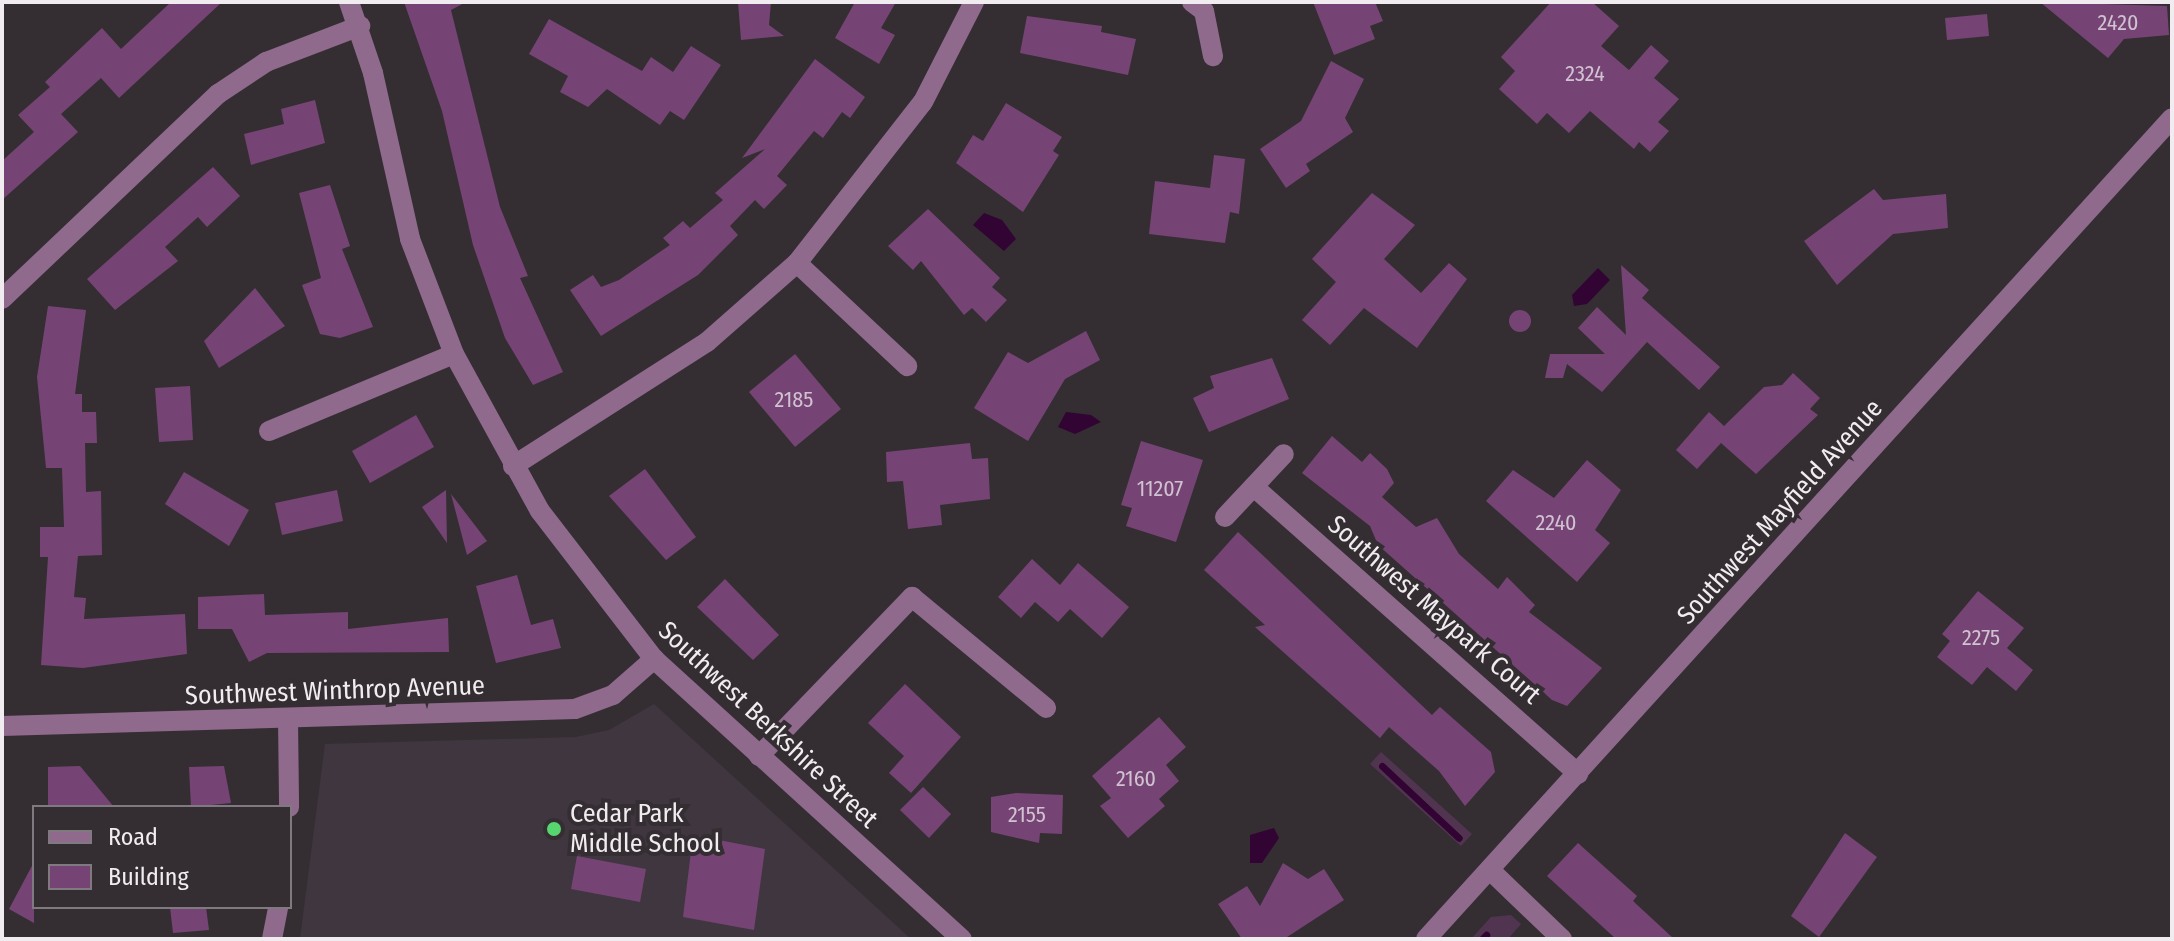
<!DOCTYPE html>
<html>
<head>
<meta charset="utf-8">
<style>
	body { margin:0 }
	#map { position:relative; width:2174px; height:941px; overflow:hidden; background:#342e33; font-family:"Fira Sans Condensed",sans-serif }
	div>[style] { position:absolute }
	.built>* { inset:0; background:#40363f }
	.green>* { inset:0; background:#513550 }
	.water>* { inset:0; background:#320433 }
	.stream>* { height:7px; margin:-3.5px; padding:0 3.5px; transform-origin:3.5px; border-radius:3.5px; background:#320433 }
	.building>* { inset:0; background:#754474 }
	.round { border-radius:50% }
	.minor>* { height:20px; margin:-10px; padding:0 10px; transform-origin:10px; border-radius:10px; background:#8f6a8d }
	.dots>* { width:22px; height:22px; translate:-50% -50%; box-sizing:border-box; border:4px solid #342e33; border-radius:50% }
	span { translate:-50% -50%; white-space:nowrap; text-align:center; line-height:1.15; -webkit-text-stroke:8px #342e33; paint-order:stroke }
	.number-label { font-size:22px; color:#d1c2d1 }
	.number-label span { -webkit-text-stroke-width:0 }
	.street-label { font-size:26px; color:#f0ecf0 }
	.poi-label { font-size:26px; color:#f0ecf0 }
	.left { translate:0 -50%; text-align:left }
	.frame { position:absolute; inset:0; border:4px solid #f0ecf0; pointer-events:none }
	.legend { position:absolute; left:32px; top:805px; width:260px; height:104px; box-sizing:border-box; background:#342e33; border:2px solid #7f7a7f; margin:0; padding:10px 14px; list-style:none; font-size:24px; color:#f0ecf0 }
	.legend li { display:flex; align-items:center; gap:16px; height:40px }
	.legend b { width:40px; border:2px solid #7f7a7f }
</style>
</head>
<body>
<div id="map">
	<div class="built">
		<i style="clip-path:polygon(654px 704px,911px 939px,300px 939px,325px 744px,576px 737px,609px 730px)"></i>
	</div>
	<div class="green">
		<i style="clip-path:polygon(1381px 752px,1472px 834px,1461px 846px,1370px 764px)"></i>
		<i style="clip-path:polygon(1511px 915px,1521px 924px,1508px 939px,1471px 939px,1491px 917px)"></i>
	</div>
	<div class="water">
		<i style="clip-path:polygon(984px 213px,1002px 220px,1016px 239px,1004px 251px,973px 225px)"></i>
		<i style="clip-path:polygon(1598px 268px,1610px 280px,1587px 304px,1574px 306px,1572px 295px)"></i>
		<i style="clip-path:polygon(1066px 412px,1091px 415px,1101px 422px,1075px 434px,1058px 427px)"></i>
		<i style="clip-path:polygon(1274px 828px,1279px 838px,1262px 863px,1250px 863px,1250px 835px)"></i>
	</div>
	<div class="stream">
		<i style="left:1382px;top:766px;width:105px;rotate:43.1deg"></i>
		<i style="left:1482px;top:939px;width:6px;rotate:-45deg"></i>
	</div>
	<div class="building">
		<i style="clip-path:polygon(171px 2px,222px 2px,119px 98px,101px 78px,61px 114px,78px 132px,2px 200px,2px 161px,34px 132px,18px 115px,50px 87px,45px 82px,102px 28px,121px 49px)"></i>
		<i style="clip-path:polygon(404px 2px,466px 2px,451px 10px,500px 207px,528px 276px,520px 278px,563px 372px,533px 385px,505px 338px,473px 245px,442px 111px)"></i>
		<i style="clip-path:polygon(738px 2px,771px 2px,769px 25px,784px 36px,741px 40px)"></i>
		<i style="clip-path:polygon(855px 2px,896px 2px,881px 28px,895px 35px,879px 64px,835px 38px)"></i>
		<i style="clip-path:polygon(1313px 2px,1375px 2px,1383px 21px,1370px 26px,1375px 39px,1334px 55px)"></i>
		<i style="clip-path:polygon(1551px 2px,1592px 2px,1619px 26px,1601px 46px,1629px 70px,1651px 45px,1669px 61px,1654px 78px,1679px 99px,1658px 122px,1669px 131px,1650px 152px,1639px 142px,1634px 149px,1590px 111px,1569px 133px,1547px 113px,1537px 124px,1499px 89px,1515px 71px,1501px 57px)"></i>
		<i style="clip-path:polygon(2040px 2px,2167px 6px,2169px 35px,2124px 39px,2108px 58px)"></i>
		<i style="clip-path:polygon(1987px 14px,1989px 36px,1947px 40px,1945px 18px)"></i>
		<i style="clip-path:polygon(1027px 16px,1102px 26px,1101px 32px,1136px 39px,1128px 75px,1020px 53px)"></i>
		<i style="clip-path:polygon(549px 19px,642px 71px,651px 57px,673px 72px,691px 46px,721px 65px,684px 120px,670px 111px,660px 125px,607px 89px,588px 107px,560px 92px,568px 76px,529px 54px)"></i>
		<i style="clip-path:polygon(815px 59px,865px 97px,850px 118px,842px 112px,823px 138px,814px 131px,777px 176px,787px 185px,764px 209px,755px 200px,730px 226px,738px 235px,698px 275px,601px 336px,570px 290px,593px 275px,601px 287px,619px 280px,670px 245px,663px 238px,683px 221px,690px 228px,723px 200px,715px 193px,765px 149px,742px 158px)"></i>
		<i style="clip-path:polygon(1331px 61px,1364px 79px,1345px 118px,1353px 132px,1306px 164px,1310px 171px,1286px 188px,1260px 149px,1301px 121px)"></i>
		<i style="clip-path:polygon(315px 100px,325px 143px,251px 165px,244px 134px,284px 124px,281px 109px)"></i>
		<i style="clip-path:polygon(1006px 103px,1062px 137px,1053px 151px,1059px 155px,1023px 212px,956px 163px,973px 135px,983px 141px)"></i>
		<i style="clip-path:polygon(1214px 155px,1245px 159px,1239px 214px,1230px 212px,1225px 243px,1149px 234px,1155px 181px,1210px 188px)"></i>
		<i style="clip-path:polygon(213px 167px,240px 196px,207px 227px,198px 217px,165px 247px,178px 261px,115px 310px,87px 279px)"></i>
		<i style="clip-path:polygon(330px 185px,350px 246px,342px 249px,373px 327px,340px 338px,320px 334px,302px 285px,321px 278px,299px 193px)"></i>
		<i style="clip-path:polygon(1874px 189px,1883px 200px,1946px 194px,1948px 228px,1893px 234px,1837px 285px,1804px 241px)"></i>
		<i style="clip-path:polygon(1372px 193px,1415px 225px,1384px 259px,1421px 293px,1449px 263px,1467px 279px,1417px 348px,1364px 308px,1330px 345px,1302px 320px,1336px 282px,1312px 259px)"></i>
		<i style="clip-path:polygon(928px 209px,1000px 278px,992px 287px,1007px 300px,986px 322px,972px 308px,964px 315px,921px 261px,913px 270px,888px 246px)"></i>
		<i style="clip-path:polygon(1621px 265px,1649px 290px,1642px 298px,1720px 367px,1699px 390px,1647px 342px,1602px 392px,1567px 364px,1563px 378px,1545px 378px,1550px 354px,1605px 354px,1578px 328px,1597px 307px,1626px 335px)"></i>
		<i style="clip-path:polygon(255px 288px,285px 326px,219px 368px,204px 341px)"></i>
		<i style="clip-path:polygon(48px 306px,86px 310px,75px 394px,82px 394px,82px 412px,96px 412px,97px 443px,85px 443px,86px 492px,101px 491px,102px 555px,78px 556px,74px 597px,86px 598px,84px 619px,185px 614px,187px 654px,83px 668px,41px 665px,48px 557px,40px 557px,40px 527px,64px 527px,62px 468px,46px 468px,37px 377px)"></i>
		<i class="round" style="left:1509px;top:310px;width:22px;height:22px"></i>
		<i style="clip-path:polygon(1086px 331px,1100px 360px,1065px 379px,1028px 441px,974px 408px,1008px 352px,1028px 363px)"></i>
		<i style="clip-path:polygon(795px 354px,841px 409px,795px 447px,749px 392px)"></i>
		<i style="clip-path:polygon(1272px 358px,1289px 399px,1209px 432px,1193px 398px,1214px 388px,1210px 376px)"></i>
		<i style="clip-path:polygon(1793px 373px,1820px 398px,1810px 409px,1818px 415px,1756px 474px,1721px 443px,1697px 469px,1676px 450px,1709px 412px,1724px 426px,1764px 387px,1782px 385px)"></i>
		<i style="clip-path:polygon(190px 386px,193px 440px,159px 442px,155px 388px)"></i>
		<i style="clip-path:polygon(416px 415px,434px 447px,370px 483px,352px 451px)"></i>
		<i style="clip-path:polygon(1332px 436px,1362px 462px,1370px 453px,1387px 469px,1394px 483px,1382px 497px,1416px 527px,1437px 518px,1459px 554px,1498px 589px,1507px 577px,1535px 605px,1529px 612px,1602px 668px,1567px 706px,1552px 700px,1378px 545px,1370px 526px,1302px 473px)"></i>
		<i style="clip-path:polygon(1141px 441px,1203px 460px,1176px 542px,1126px 526px,1132px 508px,1121px 505px)"></i>
		<i style="clip-path:polygon(970px 443px,972px 459px,988px 458px,990px 499px,940px 505px,942px 525px,908px 529px,903px 481px,887px 482px,886px 452px)"></i>
		<i style="clip-path:polygon(1587px 460px,1621px 490px,1595px 530px,1610px 543px,1577px 582px,1486px 501px,1513px 470px,1554px 498px)"></i>
		<i style="clip-path:polygon(645px 469px,696px 537px,666px 560px,609px 496px)"></i>
		<i style="clip-path:polygon(184px 472px,249px 510px,229px 546px,165px 504px)"></i>
		<i style="clip-path:polygon(337px 490px,343px 521px,282px 535px,275px 503px)"></i>
		<i style="clip-path:polygon(446px 490px,447px 543px,422px 507px)"></i>
		<i style="clip-path:polygon(451px 494px,487px 541px,467px 555px)"></i>
		<i style="clip-path:polygon(1238px 532px,1432px 715px,1440px 707px,1491px 752px,1495px 772px,1465px 806px,1439px 771px,1389px 727px,1380px 738px,1255px 627px,1265px 625px,1204px 570px)"></i>
		<i style="clip-path:polygon(1032px 559px,1060px 585px,1078px 563px,1129px 607px,1102px 638px,1070px 609px,1058px 622px,1035px 602px,1021px 618px,998px 597px)"></i>
		<i style="clip-path:polygon(517px 575px,531px 625px,553px 619px,561px 648px,496px 663px,476px 586px)"></i>
		<i style="clip-path:polygon(725px 579px,779px 635px,753px 660px,697px 607px)"></i>
		<i style="clip-path:polygon(1978px 591px,2024px 628px,2007px 648px,2033px 670px,2016px 691px,1987px 667px,1972px 685px,1937px 657px,1950px 641px,1942px 634px)"></i>
		<i style="clip-path:polygon(264px 594px,265px 615px,348px 612px,348px 629px,448px 618px,449px 652px,267px 653px,249px 662px,232px 629px,198px 629px,198px 597px)"></i>
		<i style="clip-path:polygon(905px 684px,961px 737px,911px 793px,889px 773px,904px 756px,868px 723px)"></i>
		<i style="clip-path:polygon(1159px 717px,1186px 747px,1166px 765px,1179px 781px,1159px 799px,1165px 806px,1128px 838px,1100px 806px,1111px 798px,1092px 776px)"></i>
		<i style="clip-path:polygon(80px 766px,114px 807px,48px 807px,48px 767px)"></i>
		<i style="clip-path:polygon(224px 766px,231px 803px,191px 807px,189px 767px)"></i>
		<i style="clip-path:polygon(923px 787px,951px 814px,929px 838px,900px 810px)"></i>
		<i style="clip-path:polygon(1016px 793px,1063px 795px,1062px 834px,1040px 833px,1039px 843px,991px 832px,991px 797px)"></i>
		<i style="clip-path:polygon(1845px 833px,1877px 857px,1819px 937px,1791px 916px)"></i>
		<i style="clip-path:polygon(693px 835px,765px 849px,754px 930px,683px 917px)"></i>
		<i style="clip-path:polygon(1578px 843px,1637px 896px,1633px 901px,1674px 939px,1616px 939px,1547px 876px)"></i>
		<i style="clip-path:polygon(577px 856px,646px 869px,640px 902px,571px 889px)"></i>
		<i style="clip-path:polygon(34px 862px,34px 923px,9px 909px)"></i>
		<i style="clip-path:polygon(1283px 863px,1308px 879px,1324px 869px,1344px 900px,1284px 939px,1242px 939px,1218px 904px,1247px 886px,1260px 906px)"></i>
		<i style="clip-path:polygon(170px 907px,206px 907px,209px 930px,173px 933px)"></i>
	</div>
	<div class="minor">
		<i style="left:349px;top:2px;width:75px;rotate:71.3deg"></i>
		<i style="left:373px;top:73px;width:170px;rotate:77.4deg"></i>
		<i style="left:410px;top:239px;width:123px;rotate:69.1deg"></i>
		<i style="left:454px;top:354px;width:179px;rotate:61.3deg"></i>
		<i style="left:540px;top:511px;width:187px;rotate:52.4deg"></i>
		<i style="left:654px;top:659px;width:416px;rotate:42.3deg"></i>
		<i style="left:1192px;top:2px;width:15px;rotate:37deg"></i>
		<i style="left:1204px;top:11px;width:46px;rotate:78.7deg"></i>
		<i style="left:797px;top:263px;width:151px;rotate:43.1deg"></i>
		<i style="left:2px;top:299px;width:298px;rotate:-43.5deg"></i>
		<i style="left:218px;top:94px;width:58px;rotate:-33.7deg"></i>
		<i style="left:266px;top:62px;width:101px;rotate:-21deg"></i>
		<i style="left:269px;top:431px;width:200px;rotate:-22.6deg"></i>
		<i style="left:513px;top:466px;width:230px;rotate:-32.6deg"></i>
		<i style="left:707px;top:342px;width:120px;rotate:-41.3deg"></i>
		<i style="left:797px;top:263px;width:204px;rotate:-52deg"></i>
		<i style="left:923px;top:102px;width:112px;rotate:-63deg"></i>
		<i style="left:1254px;top:487px;width:433px;rotate:41.5deg"></i>
		<i style="left:1225px;top:517px;width:86px;rotate:-46.9deg"></i>
		<i style="left:288px;top:719px;width:88px;rotate:89.3deg"></i>
		<i style="left:2px;top:726px;width:573px;rotate:-1.7deg"></i>
		<i style="left:575px;top:709px;width:40px;rotate:-20.2deg"></i>
		<i style="left:613px;top:695px;width:55px;rotate:-41.3deg"></i>
		<i style="left:759px;top:756px;width:221px;rotate:-46.1deg"></i>
		<i style="left:912px;top:597px;width:174px;rotate:39.6deg"></i>
		<i style="left:1490px;top:870px;width:100px;rotate:43.8deg"></i>
		<i style="left:272px;top:939px;width:33px;rotate:-79deg"></i>
		<i style="left:1426px;top:939px;width:1109px;rotate:-47.74deg"></i>
	</div>
	<div class="dots">
		<i style="left:554px;top:829px;background:#57d670"></i>
	</div>
	<div class="number-label">
		<span style="left:2118px;top:23px">2420</span>
		<span style="left:1585px;top:74px">2324</span>
		<span style="left:794px;top:400px">2185</span>
		<span style="left:1160px;top:489px">11207</span>
		<span style="left:1556px;top:523px">2240</span>
		<span style="left:1981px;top:638px">2275</span>
		<span style="left:1136px;top:779px">2160</span>
		<span style="left:1027px;top:815px">2155</span>
	</div>
	<div class="street-label">
		<span style="left:1780px;top:512px;rotate:-48deg">Southwest Mayfield Avenue</span>
		<span style="left:1434px;top:610px;rotate:41deg">Southwest Maypark Court</span>
		<span style="left:335px;top:691px;rotate:-2deg">Southwest Winthrop Avenue</span>
		<span style="left:768px;top:725px;rotate:43deg">Southwest Berkshire Street</span>
	</div>
	<div class="poi-label">
		<span class="left" style="left:570px;top:829px">Cedar Park<br>Middle School</span>
	</div>
	<div class="frame"></div>
	<ul class="legend">
	<li><b style="height:10px;background:#8f6a8d"></b>Road</li>
	<li><b style="height:22px;background:#754474"></b>Building</li>
	</ul>
</div>
</body>
</html>
